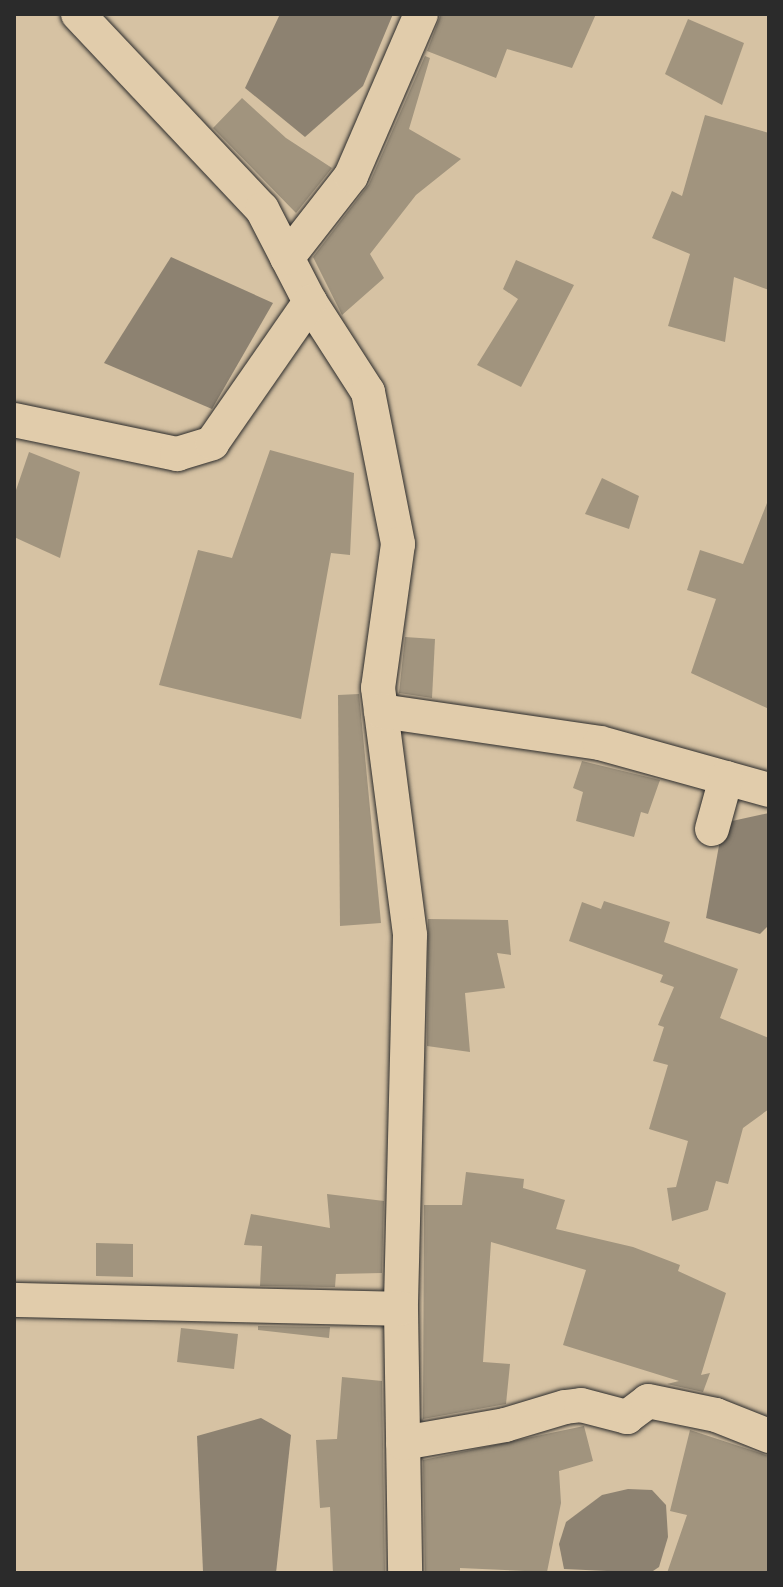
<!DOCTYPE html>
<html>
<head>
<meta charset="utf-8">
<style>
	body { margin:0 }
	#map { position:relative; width:783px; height:1587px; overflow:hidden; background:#d6c2a3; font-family:"Gochi Hand",sans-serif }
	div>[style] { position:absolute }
	.water>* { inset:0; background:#8d8271 }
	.building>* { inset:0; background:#a1947e }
	.roads { filter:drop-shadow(0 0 2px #2b2b2b) drop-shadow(0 0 2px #2b2b2b) }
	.minor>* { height:34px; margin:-17px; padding:0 17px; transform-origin:17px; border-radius:17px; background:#e1ccab }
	span { translate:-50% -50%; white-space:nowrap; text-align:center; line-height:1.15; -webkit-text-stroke:6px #e1ccab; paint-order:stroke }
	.frame { position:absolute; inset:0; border:16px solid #2b2b2b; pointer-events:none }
</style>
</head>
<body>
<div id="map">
	<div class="water">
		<i style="clip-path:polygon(280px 14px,393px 14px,363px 86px,305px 137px,245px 88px)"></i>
		<i style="clip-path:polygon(171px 257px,273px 303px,212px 409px,104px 363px)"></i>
		<i style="clip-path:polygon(769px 813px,769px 925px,760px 934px,706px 918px,723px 823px)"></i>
		<i style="clip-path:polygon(261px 1418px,291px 1435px,276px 1573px,203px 1571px,197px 1436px)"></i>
		<i style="clip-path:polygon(628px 1489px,652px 1490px,666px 1505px,668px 1537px,659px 1567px,650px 1573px,564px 1569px,559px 1544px,566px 1522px,602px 1495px)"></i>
	</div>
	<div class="building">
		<i style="clip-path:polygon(441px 14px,596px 14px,572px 68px,507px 49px,496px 78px,427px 51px)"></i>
		<i style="clip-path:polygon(688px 19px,744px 43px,722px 105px,665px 74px)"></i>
		<i style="clip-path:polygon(425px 56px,430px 58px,409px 129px,461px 159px,416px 195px,370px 254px,384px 278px,342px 315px,313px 257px,369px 184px)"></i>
		<i style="clip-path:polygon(242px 98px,286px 138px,332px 168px,296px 213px,213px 128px)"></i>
		<i style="clip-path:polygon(705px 115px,769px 133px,769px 290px,734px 277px,725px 342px,668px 326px,690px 254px,652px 238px,672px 191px,682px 196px)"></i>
		<i style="clip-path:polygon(516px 260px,574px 285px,521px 387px,477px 365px,518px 299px,503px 289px)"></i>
		<i style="clip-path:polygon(270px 450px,354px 473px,350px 555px,331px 553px,301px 719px,159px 685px,198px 550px,232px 558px)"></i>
		<i style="clip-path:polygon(29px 452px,80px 472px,60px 558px,14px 537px,14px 496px)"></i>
		<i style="clip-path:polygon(602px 478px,639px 496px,629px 529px,585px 514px)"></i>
		<i style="clip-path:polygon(767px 503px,769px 504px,769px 709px,691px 673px,716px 599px,687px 590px,700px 550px,743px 564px)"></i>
		<i style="clip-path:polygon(405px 637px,435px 639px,432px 698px,399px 693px)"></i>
		<i style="clip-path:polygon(359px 694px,381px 923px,340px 926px,338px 695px)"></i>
		<i style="clip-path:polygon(582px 761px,660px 780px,648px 814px,641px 812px,634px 837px,576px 821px,583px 792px,573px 788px)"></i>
		<i style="clip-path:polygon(604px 901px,670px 922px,664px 942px,738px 969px,720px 1018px,769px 1038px,769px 1109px,743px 1128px,728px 1184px,716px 1181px,708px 1210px,672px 1221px,667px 1188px,676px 1187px,688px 1141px,649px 1129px,668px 1065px,653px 1061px,664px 1027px,658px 1025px,674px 987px,660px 982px,663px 975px,569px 941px,582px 902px,601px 909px)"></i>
		<i style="clip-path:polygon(428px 919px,508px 920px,511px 955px,497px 953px,505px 988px,465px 993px,470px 1052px,427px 1046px)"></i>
		<i style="clip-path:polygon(466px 1172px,524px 1179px,523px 1188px,565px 1200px,556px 1229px,633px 1247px,680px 1265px,678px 1271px,726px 1293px,701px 1375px,710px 1373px,703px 1392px,667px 1384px,679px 1381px,563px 1345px,586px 1270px,491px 1242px,483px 1362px,510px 1364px,506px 1404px,423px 1419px,424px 1205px,462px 1205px)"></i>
		<i style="clip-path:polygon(327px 1194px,384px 1201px,382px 1273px,336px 1274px,335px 1287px,260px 1286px,262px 1246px,244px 1245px,251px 1214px,330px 1228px)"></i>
		<i style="clip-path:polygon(96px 1243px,133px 1244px,133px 1277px,96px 1276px)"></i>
		<i style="clip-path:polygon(258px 1326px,330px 1327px,329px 1338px,258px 1330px)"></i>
		<i style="clip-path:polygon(181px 1328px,238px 1334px,234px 1369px,177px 1362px)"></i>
		<i style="clip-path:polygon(342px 1377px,382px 1381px,385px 1573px,333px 1573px,330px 1507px,320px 1508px,316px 1440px,337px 1439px)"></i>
		<i style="clip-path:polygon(584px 1426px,593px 1461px,559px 1471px,561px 1503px,547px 1572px,460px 1568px,460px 1573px,425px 1573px,423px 1460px)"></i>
		<i style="clip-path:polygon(690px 1430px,769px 1456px,769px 1573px,667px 1573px,687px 1515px,670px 1511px)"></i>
	</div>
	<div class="roads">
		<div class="minor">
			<i style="left:78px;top:14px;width:268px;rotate:46.7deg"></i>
			<i style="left:262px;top:209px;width:105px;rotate:62.7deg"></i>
			<i style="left:310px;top:302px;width:107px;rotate:57.2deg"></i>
			<i style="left:368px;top:392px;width:155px;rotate:78.8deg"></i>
			<i style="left:398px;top:544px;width:145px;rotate:97.9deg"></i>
			<i style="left:378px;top:688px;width:249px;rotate:82.6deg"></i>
			<i style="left:410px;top:935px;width:374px;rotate:91.4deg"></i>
			<i style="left:401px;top:1309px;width:264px;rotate:89.1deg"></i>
			<i style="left:287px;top:258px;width:104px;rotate:-52deg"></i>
			<i style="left:351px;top:176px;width:176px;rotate:-66.6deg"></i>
			<i style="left:14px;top:420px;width:167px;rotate:11.8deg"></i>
			<i style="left:177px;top:454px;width:37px;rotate:-17deg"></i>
			<i style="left:212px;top:443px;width:172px;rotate:-55.2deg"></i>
			<i style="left:381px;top:711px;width:221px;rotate:8.3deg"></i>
			<i style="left:600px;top:743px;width:175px;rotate:15.5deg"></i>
			<i style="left:712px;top:829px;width:53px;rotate:-74.6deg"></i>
			<i style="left:14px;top:1300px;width:387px;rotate:1.3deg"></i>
			<i style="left:403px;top:1443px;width:104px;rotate:-10deg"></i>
			<i style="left:505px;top:1425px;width:63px;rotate:-16.7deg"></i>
			<i style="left:565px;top:1407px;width:16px;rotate:-7deg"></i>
			<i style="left:581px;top:1405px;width:48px;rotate:14.6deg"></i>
			<i style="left:627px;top:1417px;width:26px;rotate:-37deg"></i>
			<i style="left:648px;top:1401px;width:69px;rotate:11.6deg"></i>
			<i style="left:716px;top:1415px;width:57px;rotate:21.6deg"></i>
		</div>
	</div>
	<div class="frame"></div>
</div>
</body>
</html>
